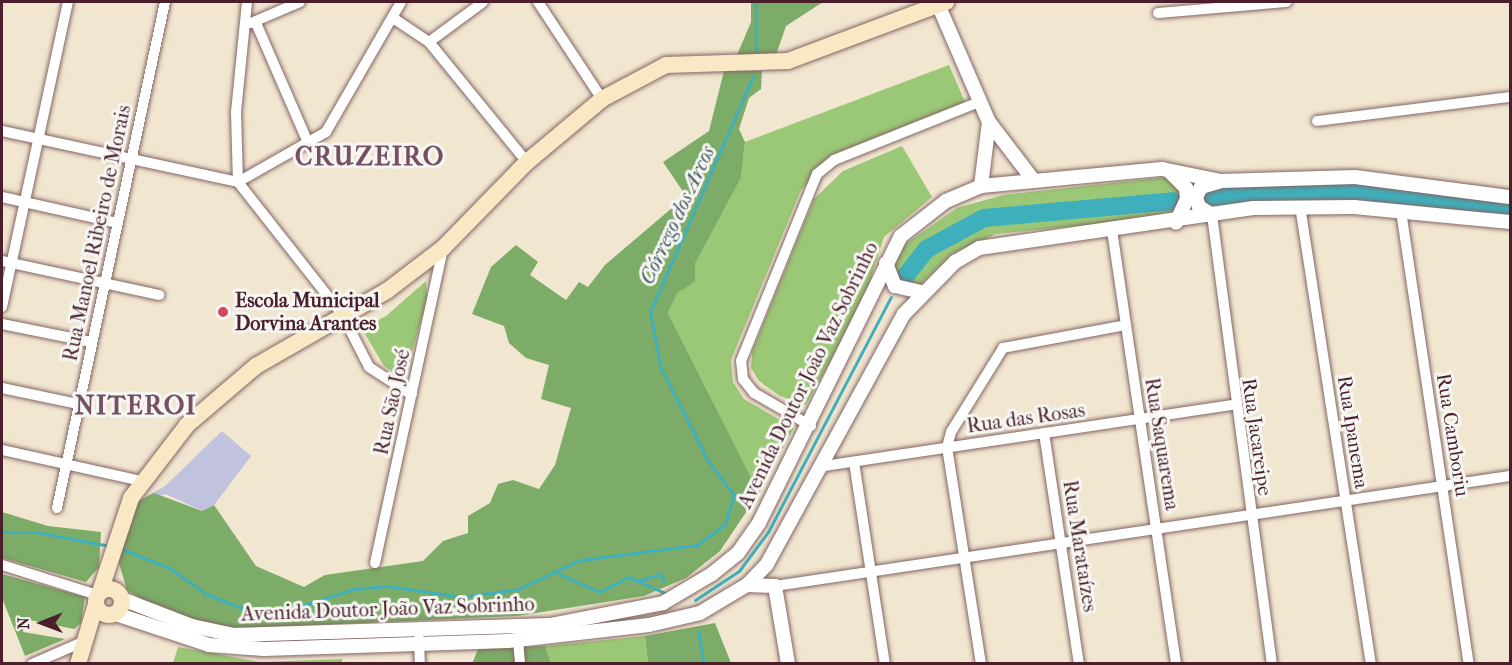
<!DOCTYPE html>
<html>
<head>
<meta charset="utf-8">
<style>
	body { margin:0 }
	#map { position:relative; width:1512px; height:665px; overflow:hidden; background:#f1e6d0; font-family:"IM FELL French Canon",serif }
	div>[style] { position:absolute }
	.industrial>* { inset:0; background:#c1c2dd }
	.green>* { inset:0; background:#9bc876 }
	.forest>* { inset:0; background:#7cac67 }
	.stream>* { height:3px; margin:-1.5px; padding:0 1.5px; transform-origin:1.5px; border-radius:1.5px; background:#3fafbb }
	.river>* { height:18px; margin:-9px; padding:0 9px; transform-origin:9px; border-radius:9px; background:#3fafbb }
	.roads { filter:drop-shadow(0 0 2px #846565) drop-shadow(0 0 2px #846565) }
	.minor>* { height:10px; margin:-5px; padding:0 5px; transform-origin:5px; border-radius:5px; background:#fff }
	.tertiary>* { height:14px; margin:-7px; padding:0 7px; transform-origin:7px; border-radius:7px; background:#fff }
	.secondary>* { height:16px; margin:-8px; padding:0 8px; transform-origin:8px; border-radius:8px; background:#f8e8c3 }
	.secondary>.ring { margin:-8px; padding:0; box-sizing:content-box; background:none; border:16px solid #f8e8c3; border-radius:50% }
	.dots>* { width:16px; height:16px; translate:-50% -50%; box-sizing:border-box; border:3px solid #f6f6f2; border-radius:50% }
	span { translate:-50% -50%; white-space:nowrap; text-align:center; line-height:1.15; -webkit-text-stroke:6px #f6f6f2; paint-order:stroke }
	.street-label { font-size:20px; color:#4a1f2b }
	.poi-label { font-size:20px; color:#4a1f2b; font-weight:700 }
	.left { translate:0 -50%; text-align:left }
	.water-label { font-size:21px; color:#465965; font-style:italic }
	.district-label { font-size:26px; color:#764f64; font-weight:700; letter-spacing:1.5px }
	.frame { position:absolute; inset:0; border:3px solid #4a1f2b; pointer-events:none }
	.north { position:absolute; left:12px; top:593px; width:60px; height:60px; -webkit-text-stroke:4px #f6f6f2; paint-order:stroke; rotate:269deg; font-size:16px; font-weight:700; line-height:24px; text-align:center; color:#4a1f2b }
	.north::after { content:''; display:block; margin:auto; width:21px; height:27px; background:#4a1f2b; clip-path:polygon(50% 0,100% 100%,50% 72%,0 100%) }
</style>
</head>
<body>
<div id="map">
	<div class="industrial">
		<i style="clip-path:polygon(222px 431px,251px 456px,214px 505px,202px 511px,166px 494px,140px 500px,165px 486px)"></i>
	</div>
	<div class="green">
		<i style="clip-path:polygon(949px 65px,965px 102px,832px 155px,801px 190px,731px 360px,733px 382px,744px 399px,794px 428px,759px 493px,668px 313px,677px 292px,695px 282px,695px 264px,741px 178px,745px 142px)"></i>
		<i style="clip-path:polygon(902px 146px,932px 197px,884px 237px,864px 300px,806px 405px,780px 396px,759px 381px,751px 368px,752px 352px,814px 199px,843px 171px)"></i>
		<i style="clip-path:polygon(1168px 177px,1184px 188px,1176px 216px,996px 234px,952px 254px,920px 285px,894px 277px,892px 263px,904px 245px,957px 208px,1003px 195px)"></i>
		<i style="clip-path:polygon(426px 281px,427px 300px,404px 379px,384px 366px,362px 329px,386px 316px)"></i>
		<i style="clip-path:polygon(645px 636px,648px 663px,551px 663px,545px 646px)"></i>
		<i style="clip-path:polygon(178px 647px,260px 662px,342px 659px,342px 663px,173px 663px)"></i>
	</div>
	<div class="forest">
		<i style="clip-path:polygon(751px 2px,823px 2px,786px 26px,776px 55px,737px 55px,751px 22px)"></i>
		<i style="clip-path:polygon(724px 71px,762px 71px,761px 89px,749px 98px,739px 129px,745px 142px,741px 178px,695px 264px,695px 282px,677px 293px,668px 313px,759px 493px,720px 551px,686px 578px,644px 596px,517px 616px,246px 628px,212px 625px,156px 608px,127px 590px,118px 560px,124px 529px,140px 500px,154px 493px,202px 511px,214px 505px,256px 566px,304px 587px,325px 575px,423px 561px,443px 541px,468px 533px,468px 516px,490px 503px,498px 484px,513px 480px,539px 489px,555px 465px,571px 408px,541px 399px,549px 365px,526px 358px,509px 343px,504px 326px,472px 314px,491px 267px,516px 245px,538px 262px,530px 275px,566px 300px,579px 282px,588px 287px,605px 265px,686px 196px,663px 162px,709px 131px)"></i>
		<i style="clip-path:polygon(2px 512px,48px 526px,101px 532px,99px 567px,86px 582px,2px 558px)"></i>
		<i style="clip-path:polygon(2px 574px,85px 597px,81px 623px,74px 629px,25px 619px,23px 632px,65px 639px,25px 656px,2px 598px)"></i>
		<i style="clip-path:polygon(715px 623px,731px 663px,648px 663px,645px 636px)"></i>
		<i style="clip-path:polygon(545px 646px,551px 663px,472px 664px,478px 649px)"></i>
	</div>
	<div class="stream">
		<i style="left:756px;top:2px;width:49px;rotate:90deg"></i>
		<i style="left:2px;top:532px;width:34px"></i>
		<i style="left:36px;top:532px;width:75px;rotate:10.7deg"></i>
		<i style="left:119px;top:548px;width:55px;rotate:21.4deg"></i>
		<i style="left:170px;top:568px;width:44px;rotate:35.8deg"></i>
		<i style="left:206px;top:594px;width:45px;rotate:20.9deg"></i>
		<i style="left:248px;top:610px;width:37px;rotate:2deg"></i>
		<i style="left:285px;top:611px;width:72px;rotate:-17.7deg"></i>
		<i style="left:354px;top:589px;width:34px;rotate:-5deg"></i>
		<i style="left:388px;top:586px;width:75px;rotate:8.5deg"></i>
		<i style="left:462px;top:597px;width:57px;rotate:-8.1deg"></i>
		<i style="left:518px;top:589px;width:68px;rotate:-25.1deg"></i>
		<i style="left:580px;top:560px;width:118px;rotate:-7.3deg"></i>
		<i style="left:697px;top:545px;width:35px;rotate:-37deg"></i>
		<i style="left:725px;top:524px;width:30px;rotate:-73deg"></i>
		<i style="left:734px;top:495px;width:43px;rotate:-127.4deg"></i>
		<i style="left:708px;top:461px;width:104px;rotate:-116.8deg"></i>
		<i style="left:661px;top:368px;width:57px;rotate:-101.1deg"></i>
		<i style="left:650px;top:312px;width:257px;rotate:-66.4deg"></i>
		<i style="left:559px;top:574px;width:45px;rotate:23.7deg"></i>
		<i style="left:600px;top:592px;width:32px;rotate:-28deg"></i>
		<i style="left:628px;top:577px;width:11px;rotate:22deg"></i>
		<i style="left:638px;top:581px;width:23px;rotate:-18deg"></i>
		<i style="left:660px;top:574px;width:9px;rotate:63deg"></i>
		<i style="left:638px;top:581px;width:34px;rotate:24deg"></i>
		<i style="left:695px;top:600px;width:53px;rotate:-33.4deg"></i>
		<i style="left:739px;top:571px;width:49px;rotate:-53.4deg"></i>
		<i style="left:768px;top:532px;width:265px;rotate:-62.4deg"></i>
		<i style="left:698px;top:631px;width:34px;rotate:80deg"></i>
	</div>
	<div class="river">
		<i style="left:1209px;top:197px;width:139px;rotate:-2.1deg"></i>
		<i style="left:1348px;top:192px;width:163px;rotate:6.7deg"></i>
		<i style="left:904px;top:278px;width:37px;rotate:-52deg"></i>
		<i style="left:927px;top:249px;width:65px;rotate:-28.5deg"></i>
		<i style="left:984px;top:218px;width:190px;rotate:-5.1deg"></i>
	</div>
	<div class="roads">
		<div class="minor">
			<i style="left:247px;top:2px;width:111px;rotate:95.7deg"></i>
			<i style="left:236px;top:112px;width:70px;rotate:88.4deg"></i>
			<i style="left:238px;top:182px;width:168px;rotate:51.8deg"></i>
			<i style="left:342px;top:314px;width:59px;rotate:63deg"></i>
			<i style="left:369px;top:367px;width:51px;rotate:33.1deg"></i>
			<i style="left:538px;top:2px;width:116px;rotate:56.6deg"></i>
			<i style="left:1158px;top:13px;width:129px;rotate:-4.9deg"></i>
			<i style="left:393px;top:18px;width:43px;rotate:33.7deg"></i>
			<i style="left:429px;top:42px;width:155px;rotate:50.8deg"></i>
			<i style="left:251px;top:23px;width:53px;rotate:-23.2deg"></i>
			<i style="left:256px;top:23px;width:133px;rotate:66.5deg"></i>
			<i style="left:429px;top:42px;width:67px;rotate:-36.5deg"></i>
			<i style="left:1317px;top:121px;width:194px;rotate:-7.1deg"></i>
			<i style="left:2px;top:131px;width:241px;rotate:12.2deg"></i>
			<i style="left:238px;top:182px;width:101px;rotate:-29.6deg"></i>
			<i style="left:326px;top:132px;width:150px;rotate:-60deg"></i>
			<i style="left:2px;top:197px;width:118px;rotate:12.7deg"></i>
			<i style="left:1300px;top:206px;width:463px;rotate:81.2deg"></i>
			<i style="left:1401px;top:211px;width:458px;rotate:81.5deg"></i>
			<i style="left:1212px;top:215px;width:453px;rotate:82.4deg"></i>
			<i style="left:1112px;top:230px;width:439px;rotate:81.6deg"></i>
			<i style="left:2px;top:261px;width:161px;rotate:12.2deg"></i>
			<i style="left:2px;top:307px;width:312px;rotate:-77.8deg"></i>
			<i style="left:2px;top:324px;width:91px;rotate:11.4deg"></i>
			<i style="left:2px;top:388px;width:78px;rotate:11.9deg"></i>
			<i style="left:811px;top:426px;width:66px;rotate:-149.9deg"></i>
			<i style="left:754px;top:393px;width:18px;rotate:-128deg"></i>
			<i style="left:743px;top:379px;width:18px;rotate:-96deg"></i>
			<i style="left:741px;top:361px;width:202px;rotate:-67.9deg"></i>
			<i style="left:817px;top:174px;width:22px;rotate:-39deg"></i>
			<i style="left:834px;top:160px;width:156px;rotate:-21.8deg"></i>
			<i style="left:1044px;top:433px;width:234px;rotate:81.4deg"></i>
			<i style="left:2px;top:450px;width:143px;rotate:12.5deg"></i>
			<i style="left:854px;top:462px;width:204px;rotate:81.3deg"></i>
			<i style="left:824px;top:466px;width:415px;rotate:-8.5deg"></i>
			<i style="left:57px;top:508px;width:517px;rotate:-77.95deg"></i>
			<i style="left:375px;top:563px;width:321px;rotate:-77.8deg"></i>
			<i style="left:2px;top:565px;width:100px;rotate:17.5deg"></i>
			<i style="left:775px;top:586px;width:743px;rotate:-8.51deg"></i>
			<i style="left:419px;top:639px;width:25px;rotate:88deg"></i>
			<i style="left:518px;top:640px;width:24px;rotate:85deg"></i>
			<i style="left:32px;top:664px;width:58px;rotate:-23.5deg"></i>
			<i style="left:981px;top:664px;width:220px;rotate:-98.9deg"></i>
			<i style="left:947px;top:447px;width:16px;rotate:-75deg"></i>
			<i style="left:951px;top:432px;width:99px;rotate:-58.2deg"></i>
			<i style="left:1003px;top:348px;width:125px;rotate:-10.6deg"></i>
		</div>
		<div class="tertiary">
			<i style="left:937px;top:2px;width:131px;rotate:66.6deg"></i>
			<i style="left:989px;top:122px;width:74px;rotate:52.7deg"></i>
			<i style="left:1170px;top:172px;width:23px;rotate:45deg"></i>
			<i style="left:1186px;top:188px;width:11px;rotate:85deg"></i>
			<i style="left:1187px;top:199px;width:26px;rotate:115deg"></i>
			<i style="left:981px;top:186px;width:64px;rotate:-82.9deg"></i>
			<i style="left:1212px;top:215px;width:15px;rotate:-148deg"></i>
			<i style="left:1199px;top:207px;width:10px;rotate:-107deg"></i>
			<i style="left:1196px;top:197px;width:11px;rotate:-63deg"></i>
			<i style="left:1201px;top:187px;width:18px;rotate:-16deg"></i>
			<i style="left:886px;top:263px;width:25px;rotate:69deg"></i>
			<i style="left:895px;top:286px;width:28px;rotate:13deg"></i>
			<i style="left:747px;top:585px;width:28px;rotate:2deg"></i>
			<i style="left:775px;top:586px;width:79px;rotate:80.5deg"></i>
			<i style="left:122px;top:599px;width:75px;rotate:21.1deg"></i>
			<i style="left:192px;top:626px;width:43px;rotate:12.1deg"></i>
			<i style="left:234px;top:635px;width:316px;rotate:-1.8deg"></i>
			<i style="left:550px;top:625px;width:115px;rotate:-11deg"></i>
			<i style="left:663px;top:603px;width:57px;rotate:-30.6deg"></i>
			<i style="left:712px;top:574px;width:33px;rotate:-39deg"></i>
			<i style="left:738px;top:553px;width:37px;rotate:-55deg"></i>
			<i style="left:759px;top:523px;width:320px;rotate:-63.7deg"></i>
			<i style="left:901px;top:236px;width:57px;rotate:-37.9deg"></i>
			<i style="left:946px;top:201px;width:38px;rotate:-23deg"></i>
			<i style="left:981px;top:186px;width:182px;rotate:-5.4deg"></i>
			<i style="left:1162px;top:169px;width:59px;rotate:11.7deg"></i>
			<i style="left:1220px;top:181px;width:135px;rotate:-1.7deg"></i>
			<i style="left:1355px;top:177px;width:156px;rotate:7.4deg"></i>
			<i style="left:116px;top:614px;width:98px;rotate:18.4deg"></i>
			<i style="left:209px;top:645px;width:55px;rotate:4.2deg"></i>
			<i style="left:264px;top:649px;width:244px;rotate:-1.9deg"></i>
			<i style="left:508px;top:641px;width:142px;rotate:-6.5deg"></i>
			<i style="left:649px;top:625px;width:52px;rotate:-13.2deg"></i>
			<i style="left:700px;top:613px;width:55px;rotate:-30.8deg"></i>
			<i style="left:747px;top:585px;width:29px;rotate:-46deg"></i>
			<i style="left:767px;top:564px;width:285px;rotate:-61.3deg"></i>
			<i style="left:904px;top:314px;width:73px;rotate:-45.6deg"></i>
			<i style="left:955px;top:262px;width:28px;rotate:-30deg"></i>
			<i style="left:979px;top:248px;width:277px;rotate:-8.3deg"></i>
			<i style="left:1253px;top:208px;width:101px;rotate:-0.6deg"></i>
			<i style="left:1354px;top:207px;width:157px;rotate:5.5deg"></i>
		</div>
		<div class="secondary">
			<i class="ring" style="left:96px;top:589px;width:10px;height:10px"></i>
			<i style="left:100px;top:592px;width:99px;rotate:-71.7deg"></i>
			<i style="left:131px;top:498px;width:92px;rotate:-52.5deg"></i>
			<i style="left:187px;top:425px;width:91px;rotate:-40.5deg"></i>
			<i style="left:256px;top:366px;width:152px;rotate:-29.9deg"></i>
			<i style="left:388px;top:290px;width:69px;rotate:-37.4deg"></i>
			<i style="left:443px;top:248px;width:120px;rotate:-45.7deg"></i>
			<i style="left:527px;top:162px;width:98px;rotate:-40deg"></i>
			<i style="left:602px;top:99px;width:72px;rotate:-28deg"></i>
			<i style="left:666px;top:65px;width:122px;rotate:-1.9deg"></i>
			<i style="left:788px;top:61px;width:169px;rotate:-20.5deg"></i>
			<i style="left:78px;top:664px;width:63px;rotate:-73.3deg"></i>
		</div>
	</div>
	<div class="dots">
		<i style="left:223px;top:312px;background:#d1495b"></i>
	</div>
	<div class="street-label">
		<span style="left:97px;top:233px;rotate:-78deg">Rua Manoel Ribeiro de Morais</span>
		<span style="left:808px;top:375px;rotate:-64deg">Avenida Doutor João Vaz Sobrinho</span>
		<span style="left:392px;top:402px;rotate:-78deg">Rua São José</span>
		<span style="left:1026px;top:418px;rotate:-8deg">Rua das Rosas</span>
		<span style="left:1353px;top:432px;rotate:81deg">Rua Ipanema</span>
		<span style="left:1453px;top:435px;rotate:81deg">Rua Camboriu</span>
		<span style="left:1257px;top:437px;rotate:82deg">Rua Jacareipe</span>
		<span style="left:1162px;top:444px;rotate:81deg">Rua Saquarema</span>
		<span style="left:1080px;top:546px;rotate:81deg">Rua Marataízes</span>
		<span style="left:388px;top:609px;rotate:-2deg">Avenida Doutor João Vaz Sobrinho</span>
	</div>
	<div class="poi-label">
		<span class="left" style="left:235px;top:312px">Escola Municipal<br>Dorvina Arantes</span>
	</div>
	<div class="water-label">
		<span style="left:677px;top:215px;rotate:-65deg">Córrego dos Arcos</span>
	</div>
	<div class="district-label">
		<span style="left:370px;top:157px">CRUZEIRO</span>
		<span style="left:136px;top:406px">NITEROI</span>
	</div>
	<div class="frame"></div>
	<div class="north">N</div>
</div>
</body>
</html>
